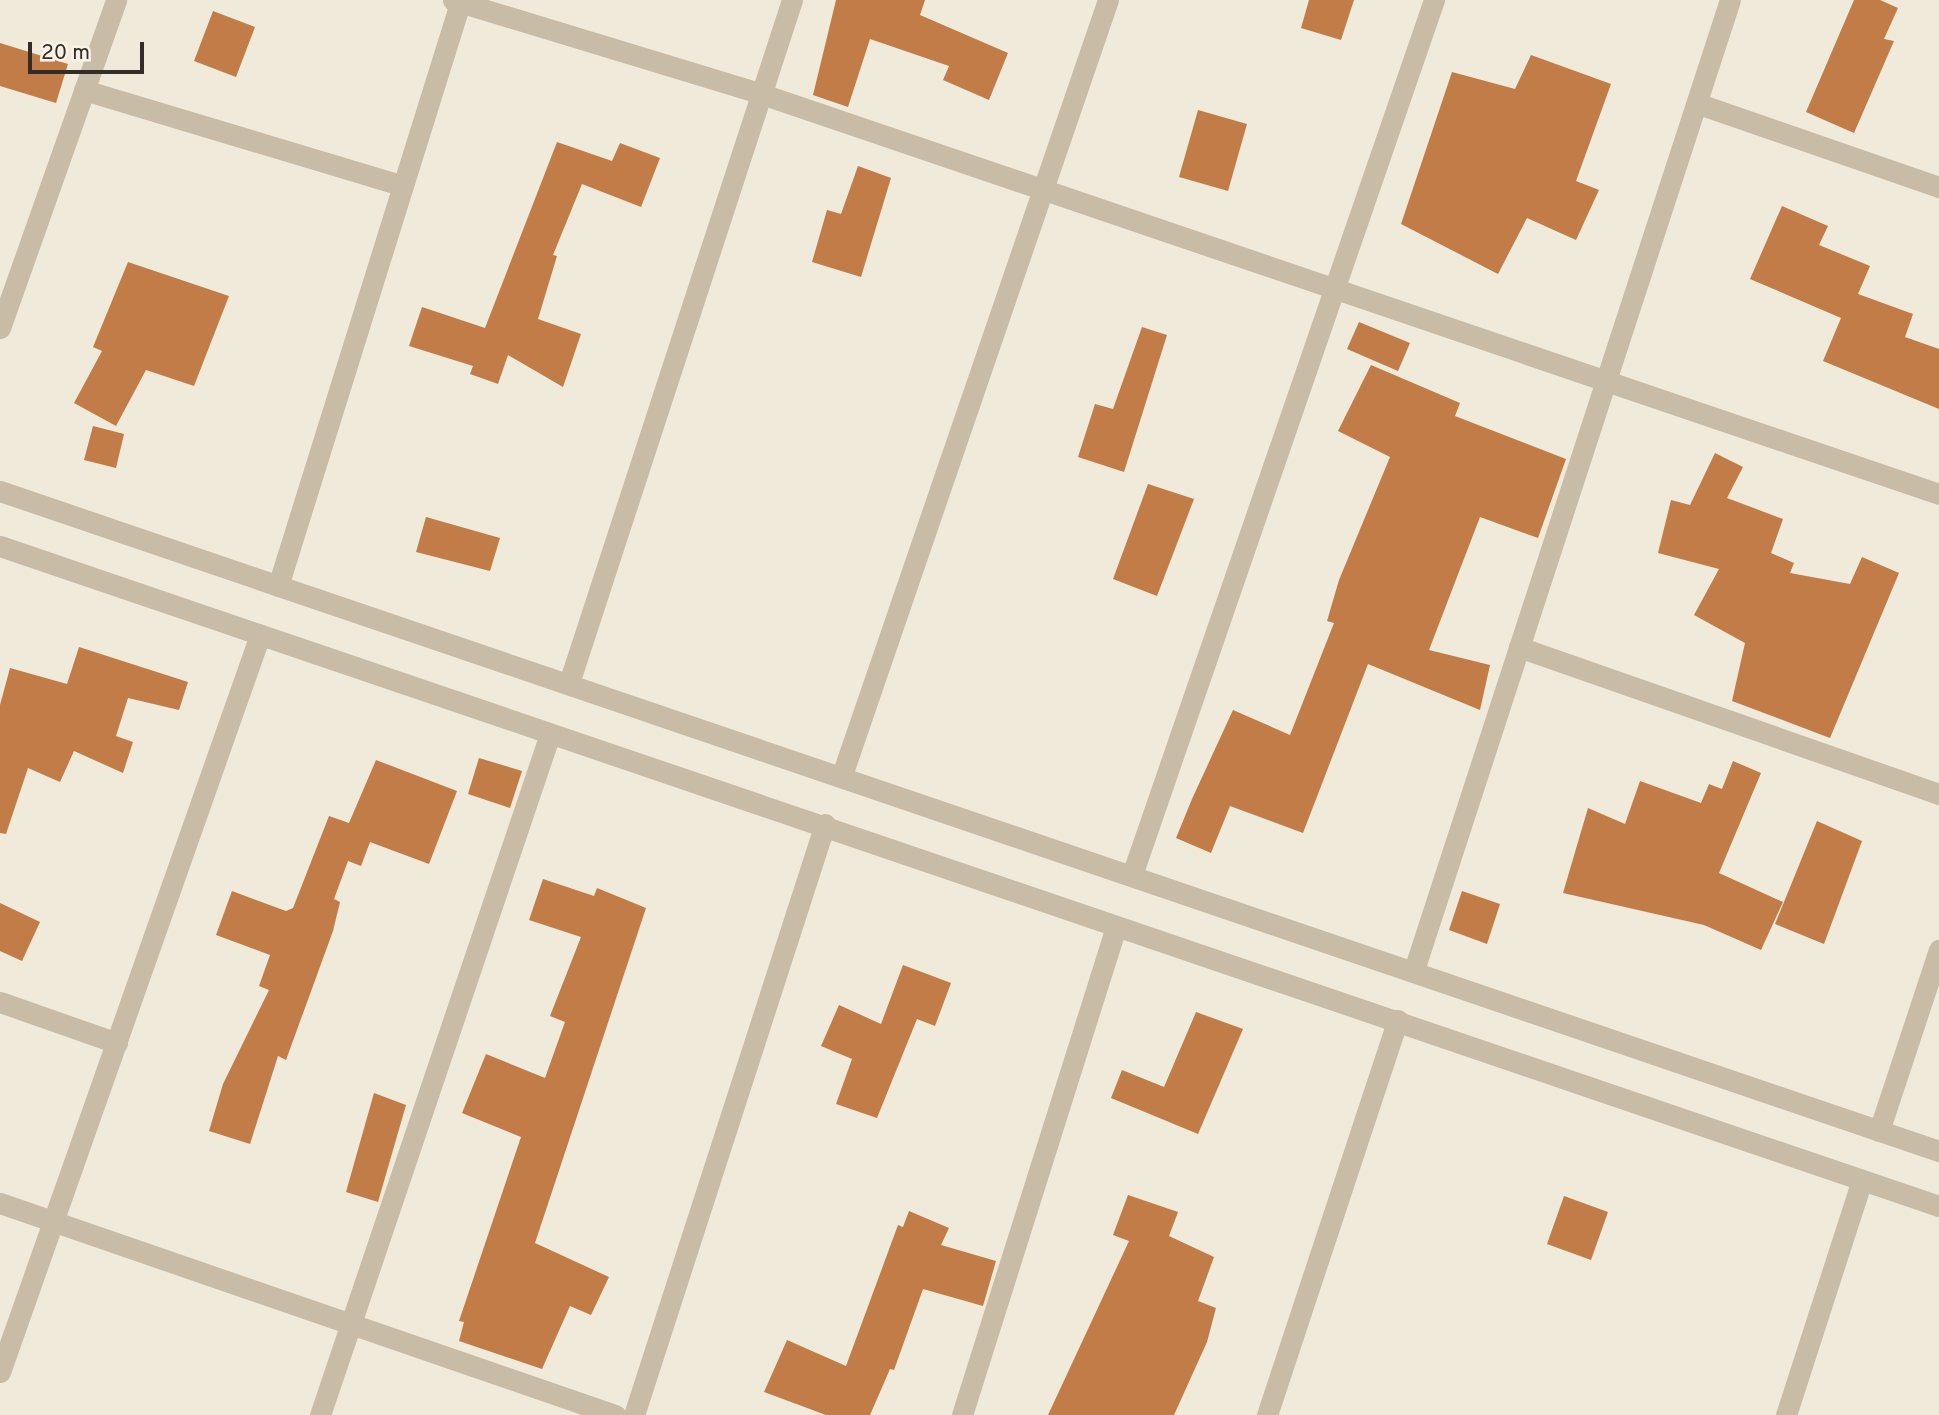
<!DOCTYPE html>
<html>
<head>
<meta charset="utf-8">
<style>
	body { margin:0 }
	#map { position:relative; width:1939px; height:1415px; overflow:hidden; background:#f0eada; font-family:Overpass,sans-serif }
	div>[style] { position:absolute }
	.building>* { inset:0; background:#c17c47 }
	.street>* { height:21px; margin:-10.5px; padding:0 10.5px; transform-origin:10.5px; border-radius:10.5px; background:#c8bca6 }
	span { translate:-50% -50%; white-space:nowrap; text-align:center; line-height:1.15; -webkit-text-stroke:5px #f8f3e6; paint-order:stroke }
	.scale { position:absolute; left:28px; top:42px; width:116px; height:32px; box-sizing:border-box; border:4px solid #342d27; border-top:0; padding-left:9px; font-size:21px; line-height:24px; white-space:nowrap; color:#342d27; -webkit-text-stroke:5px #f8f3e6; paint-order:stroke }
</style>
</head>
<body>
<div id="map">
	<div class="building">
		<i style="clip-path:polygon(836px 0,925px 0,920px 15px,1008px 53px,989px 100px,943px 80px,949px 66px,870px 39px,848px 107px,813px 95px)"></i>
		<i style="clip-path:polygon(1309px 0,1354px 0,1341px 40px,1301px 28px)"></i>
		<i style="clip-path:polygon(1854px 0,1880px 0,1898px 8px,1884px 39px,1894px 41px,1854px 133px,1806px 112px)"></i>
		<i style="clip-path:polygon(213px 11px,255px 27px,236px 77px,194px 61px)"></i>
		<i style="clip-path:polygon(0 43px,68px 64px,56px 103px,0 86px)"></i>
		<i style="clip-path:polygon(1531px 55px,1611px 84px,1576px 181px,1599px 190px,1576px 240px,1527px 218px,1498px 274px,1401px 224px,1452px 72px,1515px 89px)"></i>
		<i style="clip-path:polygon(1198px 110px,1247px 124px,1228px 191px,1179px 177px)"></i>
		<i style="clip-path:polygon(557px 142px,612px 161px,620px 143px,660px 158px,641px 207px,582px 184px,553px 255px,557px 256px,538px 319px,581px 334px,563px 387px,508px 355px,498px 384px,470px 374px,473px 366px,409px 346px,422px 307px,485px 328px)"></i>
		<i style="clip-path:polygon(858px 166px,891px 178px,861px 277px,812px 262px,827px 210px,841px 214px)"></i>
		<i style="clip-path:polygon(1782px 206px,1828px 226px,1819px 245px,1870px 266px,1858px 294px,1913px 314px,1905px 337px,1939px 349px,1939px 409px,1823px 361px,1841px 318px,1750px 279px)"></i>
		<i style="clip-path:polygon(128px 262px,229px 296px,194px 386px,146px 370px,116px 426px,74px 403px,102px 351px,93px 347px)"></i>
		<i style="clip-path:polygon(1359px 322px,1410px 343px,1398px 371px,1347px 349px)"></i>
		<i style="clip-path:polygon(1142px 327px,1167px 335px,1124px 472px,1078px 457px,1095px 404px,1113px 409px)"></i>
		<i style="clip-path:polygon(1371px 365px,1460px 403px,1455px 416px,1566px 459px,1538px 538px,1480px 517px,1429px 650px,1490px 665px,1480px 710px,1368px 664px,1303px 833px,1230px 806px,1211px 853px,1176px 838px,1192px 799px,1233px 710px,1290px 735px,1334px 623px,1327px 621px,1339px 580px,1390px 457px,1338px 431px)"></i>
		<i style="clip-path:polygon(93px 426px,124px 434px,116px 468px,84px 460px)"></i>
		<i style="clip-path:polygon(1715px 453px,1743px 467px,1727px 498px,1783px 519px,1771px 553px,1794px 563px,1790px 573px,1850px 584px,1862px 557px,1899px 573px,1830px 738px,1732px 701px,1745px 643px,1694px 615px,1719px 569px,1658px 553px,1671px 500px,1690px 505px)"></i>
		<i style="clip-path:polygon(1148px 484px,1194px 499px,1157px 596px,1113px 579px)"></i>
		<i style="clip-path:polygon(426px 517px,500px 538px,490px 571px,416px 552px)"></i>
		<i style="clip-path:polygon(79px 647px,188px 682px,179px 710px,128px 698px,116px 736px,133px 742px,123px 773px,74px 751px,60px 782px,28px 768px,6px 834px,0 833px,0 705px,10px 668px,67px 684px)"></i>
		<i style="clip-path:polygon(479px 758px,522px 771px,510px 808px,468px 794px)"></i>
		<i style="clip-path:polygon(376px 760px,457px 791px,429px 864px,370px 842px,361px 866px,348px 861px,334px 899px,340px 902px,333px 931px,286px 1060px,278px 1056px,250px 1144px,209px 1131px,223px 1084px,269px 990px,259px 986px,270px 955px,216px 935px,232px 891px,286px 911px,293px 908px,329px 816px,349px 823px)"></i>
		<i style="clip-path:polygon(1733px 761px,1761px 773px,1719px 873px,1783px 902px,1761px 950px,1704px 925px,1563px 893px,1588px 808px,1625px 824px,1640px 781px,1701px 803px,1709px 784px,1722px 789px)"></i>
		<i style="clip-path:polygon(1817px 821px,1862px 841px,1824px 944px,1775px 924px)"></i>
		<i style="clip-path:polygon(543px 879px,594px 896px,597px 888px,646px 908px,535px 1243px,609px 1277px,591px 1315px,570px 1306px,542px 1369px,459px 1341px,464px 1322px,459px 1321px,521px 1137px,462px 1113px,486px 1054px,545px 1078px,565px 1022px,550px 1016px,581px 937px,529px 920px)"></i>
		<i style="clip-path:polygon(1462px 891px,1500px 904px,1487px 944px,1449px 930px)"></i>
		<i style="clip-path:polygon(0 903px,40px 922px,22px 961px,0 951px)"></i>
		<i style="clip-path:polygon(903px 965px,951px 983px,935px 1026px,917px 1019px,877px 1118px,836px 1104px,852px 1059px,821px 1046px,839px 1005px,881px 1024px)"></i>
		<i style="clip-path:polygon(1196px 1012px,1243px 1029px,1198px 1134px,1111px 1098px,1122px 1070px,1164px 1087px)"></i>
		<i style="clip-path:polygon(374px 1093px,406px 1105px,378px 1202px,346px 1192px)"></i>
		<i style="clip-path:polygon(1128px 1195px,1178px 1212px,1169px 1236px,1214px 1257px,1198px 1301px,1216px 1308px,1207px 1342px,1174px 1415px,1048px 1415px,1129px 1241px,1113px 1235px)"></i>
		<i style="clip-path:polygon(1564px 1196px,1608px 1212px,1591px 1260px,1547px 1244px)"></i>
		<i style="clip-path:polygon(909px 1211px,949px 1228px,941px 1245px,996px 1261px,983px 1306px,923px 1289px,894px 1370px,890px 1369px,870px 1415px,826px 1415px,764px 1392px,787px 1340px,846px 1366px,898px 1225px,903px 1227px)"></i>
	</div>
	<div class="street">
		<i style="left:453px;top:0;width:320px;rotate:16.9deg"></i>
		<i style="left:759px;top:93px;width:1246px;rotate:18.77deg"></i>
		<i style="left:84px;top:90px;width:333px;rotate:16.7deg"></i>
		<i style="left:1699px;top:104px;width:254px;rotate:19.1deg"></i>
		<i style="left:0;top:328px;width:348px;rotate:-70.5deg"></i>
		<i style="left:0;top:491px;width:2048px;rotate:18.8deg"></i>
		<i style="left:0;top:546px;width:2048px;rotate:18.8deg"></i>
		<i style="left:278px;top:586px;width:614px;rotate:-72.66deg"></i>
		<i style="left:1519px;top:647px;width:445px;rotate:19.3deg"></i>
		<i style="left:569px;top:683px;width:718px;rotate:-71.92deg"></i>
		<i style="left:842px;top:775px;width:819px;rotate:-71.06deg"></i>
		<i style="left:1132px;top:875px;width:926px;rotate:-70.96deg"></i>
		<i style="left:1414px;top:970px;width:1020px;rotate:-71.96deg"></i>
		<i style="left:0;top:1002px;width:124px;rotate:19.3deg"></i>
		<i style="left:1879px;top:1131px;width:191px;rotate:-71.7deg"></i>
		<i style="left:0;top:1203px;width:651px;rotate:19.02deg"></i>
		<i style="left:0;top:1372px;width:782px;rotate:-70.57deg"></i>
		<i style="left:320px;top:1415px;width:719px;rotate:-71.34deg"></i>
		<i style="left:634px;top:1415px;width:621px;rotate:-72.09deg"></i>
		<i style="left:962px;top:1415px;width:512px;rotate:-72.49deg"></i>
		<i style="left:1267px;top:1415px;width:416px;rotate:-71.7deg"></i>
		<i style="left:1786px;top:1415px;width:247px;rotate:-72.1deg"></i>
	</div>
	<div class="scale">20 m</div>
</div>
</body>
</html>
